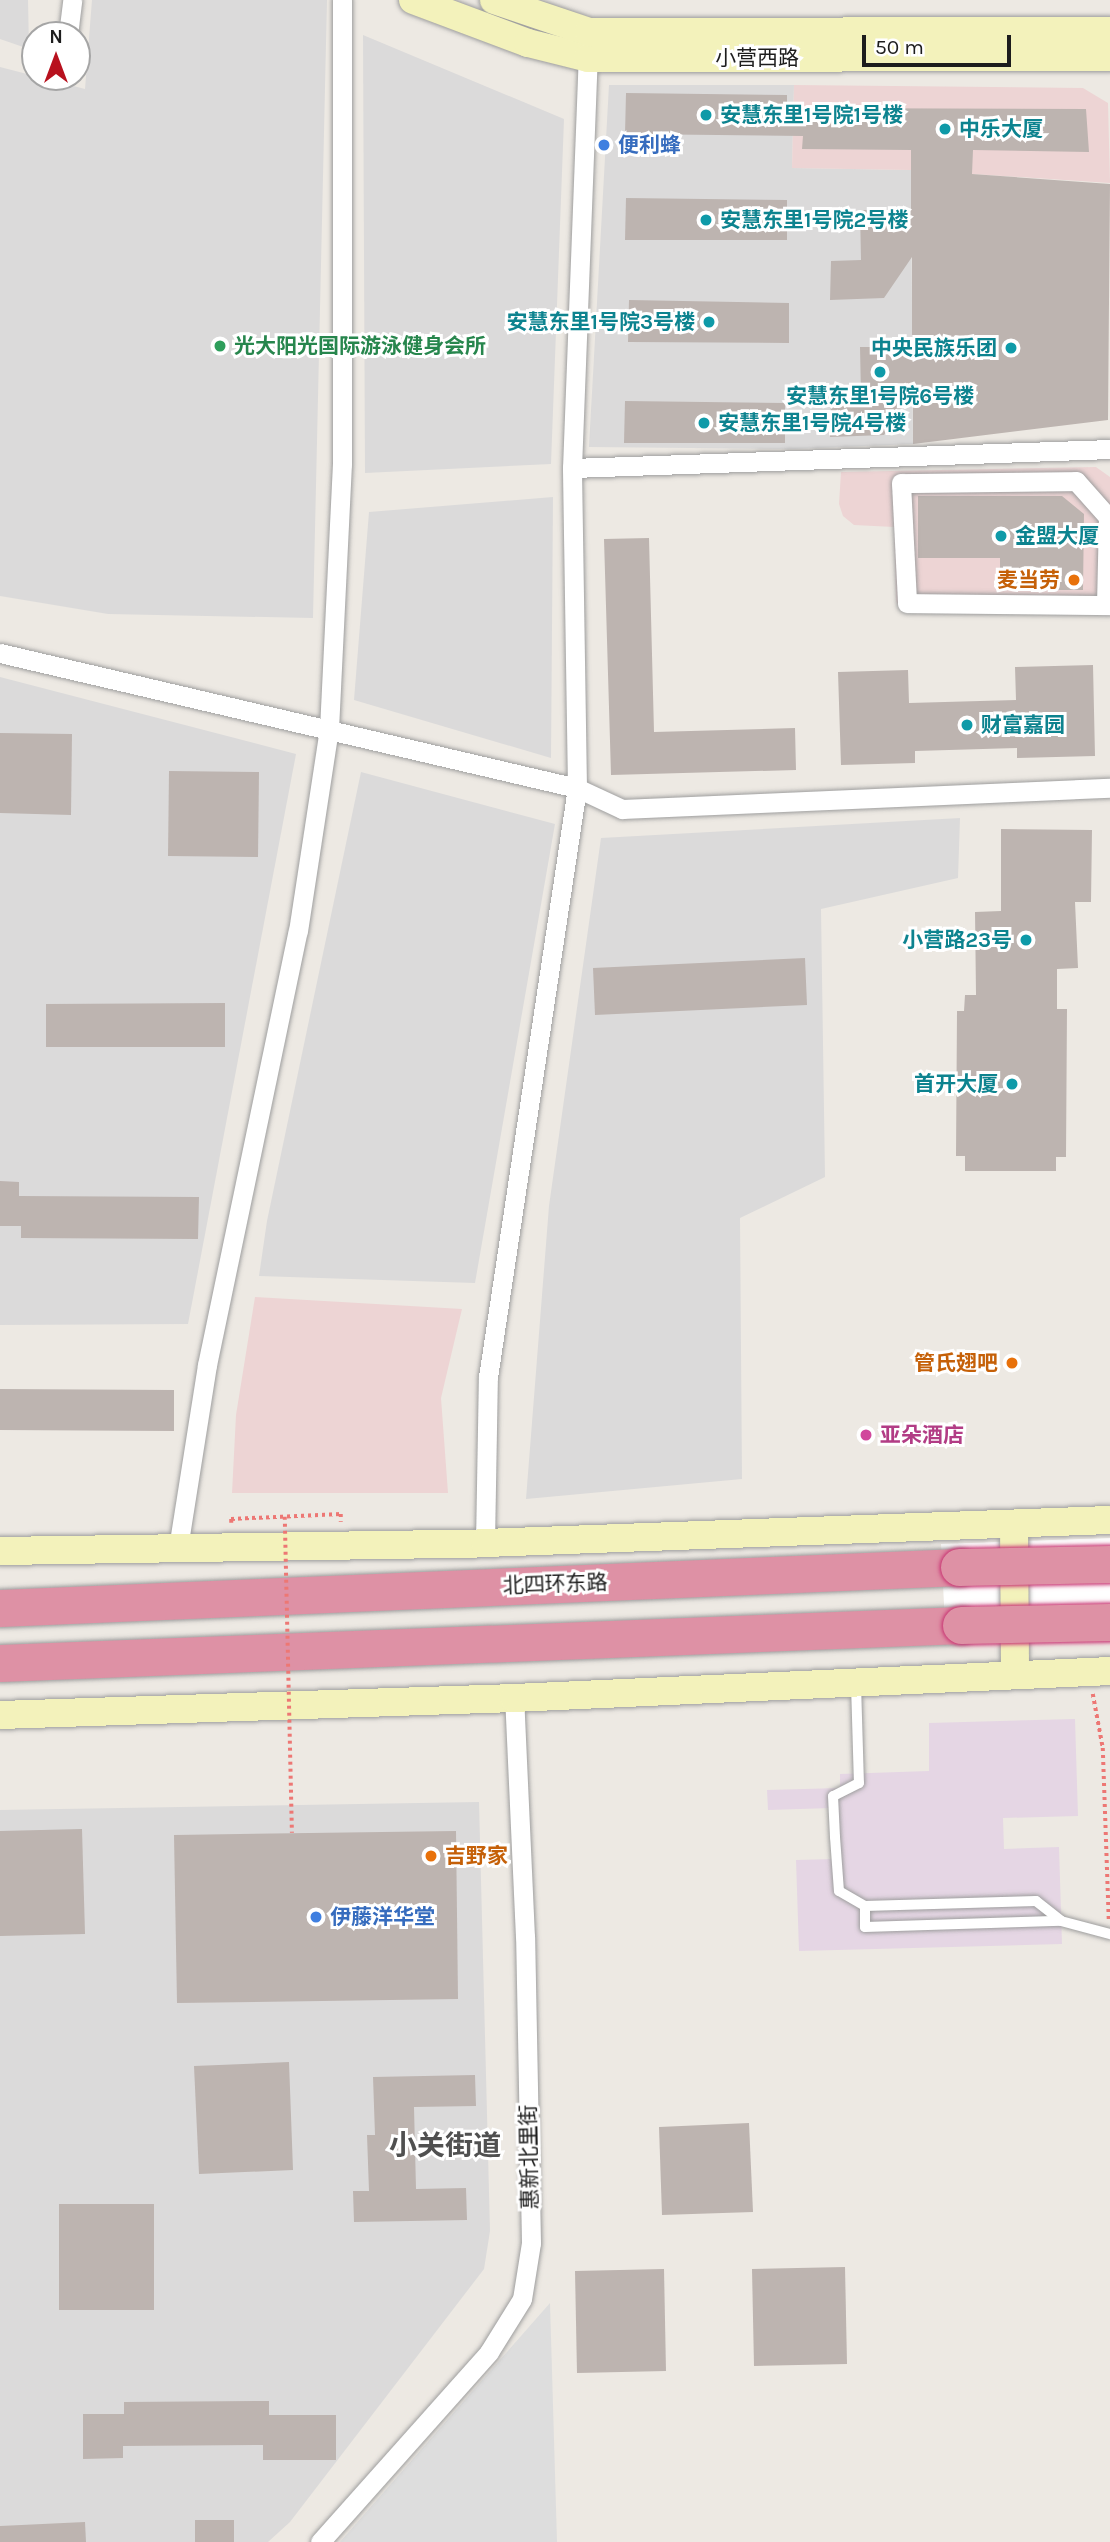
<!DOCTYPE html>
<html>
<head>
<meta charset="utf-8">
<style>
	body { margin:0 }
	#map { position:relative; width:1110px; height:2542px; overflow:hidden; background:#ede9e3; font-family:Karla,"Noto Sans SC",sans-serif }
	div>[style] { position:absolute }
	.residential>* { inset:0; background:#dbdada }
	.commercial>* { inset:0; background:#edd4d4 }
	.industrial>* { inset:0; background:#e5d6e4 }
	.parking>* { inset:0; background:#ddd }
	.pier>* { inset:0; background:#fff }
	.building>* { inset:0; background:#bdb4b0 }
	.path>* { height:3.5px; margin-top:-1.75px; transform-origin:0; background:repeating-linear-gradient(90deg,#ed7774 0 3.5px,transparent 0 7px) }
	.roads { filter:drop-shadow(0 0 2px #9e9e9e) drop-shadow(0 0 2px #9e9e9e) }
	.lane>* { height:10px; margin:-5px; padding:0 5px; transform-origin:5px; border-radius:5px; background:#fff }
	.street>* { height:19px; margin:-9.5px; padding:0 9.5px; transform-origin:9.5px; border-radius:9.5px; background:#fff }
	.secondary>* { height:28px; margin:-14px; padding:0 14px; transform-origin:14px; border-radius:14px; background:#f3f2bb }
	.highway>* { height:37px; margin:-18.5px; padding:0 18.5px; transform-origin:18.5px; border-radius:18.5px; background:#de91a5 }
	.path-bridge>* { height:3.5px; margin-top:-1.75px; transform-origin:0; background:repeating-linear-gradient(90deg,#ed7774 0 3.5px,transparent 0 7px) }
	.bridges { filter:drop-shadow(0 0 2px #c83372) drop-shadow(0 0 2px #c83372) }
	.highway-bridge>* { height:37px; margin:-18.5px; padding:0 18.5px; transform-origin:18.5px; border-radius:18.5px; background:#de91a5 }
	.dots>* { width:19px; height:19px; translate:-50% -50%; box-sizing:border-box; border:4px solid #fff; border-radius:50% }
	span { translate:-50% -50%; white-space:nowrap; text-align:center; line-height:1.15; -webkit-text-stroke:6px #fff; paint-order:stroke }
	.street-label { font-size:21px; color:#1d1d1d }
	.culture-label { font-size:21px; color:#0d838f; font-weight:700 }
	.left { translate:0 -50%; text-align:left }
	.right { translate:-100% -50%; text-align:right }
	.shop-label { font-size:21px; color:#366cbe; font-weight:700 }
	.leisure-label { font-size:21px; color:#27864d; font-weight:700 }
	.food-label { font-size:21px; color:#c56008; font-weight:700 }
	.hotel-label { font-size:21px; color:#b23c85; font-weight:700 }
	.district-label { font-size:28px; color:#505050; font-weight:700 }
	.north { position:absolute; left:21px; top:21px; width:70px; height:70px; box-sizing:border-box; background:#fff; border:2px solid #a5a5a5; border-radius:50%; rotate:0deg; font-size:19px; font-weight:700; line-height:28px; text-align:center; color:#1d1d1d }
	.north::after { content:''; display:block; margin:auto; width:24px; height:32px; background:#b8111e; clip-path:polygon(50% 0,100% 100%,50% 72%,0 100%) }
	.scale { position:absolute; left:862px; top:35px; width:149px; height:32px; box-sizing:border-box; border:4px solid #1d1d1d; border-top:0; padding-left:9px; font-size:21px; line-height:24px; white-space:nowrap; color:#1d1d1d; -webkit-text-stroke:5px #fff; paint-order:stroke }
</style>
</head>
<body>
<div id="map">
	<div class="residential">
		<i style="clip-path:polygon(0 0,28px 0,29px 49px,0 39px)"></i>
		<i style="clip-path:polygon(92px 0,327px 0,313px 618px,108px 614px,0 596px,0 67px,85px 89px)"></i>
		<i style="clip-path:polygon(363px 35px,564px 119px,551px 464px,365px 473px)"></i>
		<i style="clip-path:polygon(609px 85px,794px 85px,792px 168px,911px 170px,913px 444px,795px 449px,589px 447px)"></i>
		<i style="clip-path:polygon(553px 497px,551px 758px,354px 700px,369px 512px)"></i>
		<i style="clip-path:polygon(0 677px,296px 754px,188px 1324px,0 1325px)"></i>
		<i style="clip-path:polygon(361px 772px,555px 824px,475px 1283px,259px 1276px,267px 1221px)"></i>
		<i style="clip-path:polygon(960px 818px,958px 878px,821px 909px,825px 1177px,740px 1218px,742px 1479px,526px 1499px,549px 1206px,601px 838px)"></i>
		<i style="clip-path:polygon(479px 1802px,490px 2231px,484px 2269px,290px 2522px,268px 2542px,0 2542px,0 1810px)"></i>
	</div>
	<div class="commercial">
		<i style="clip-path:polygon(794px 85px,1083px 88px,1108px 103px,1110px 183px,911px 170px,792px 168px)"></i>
		<i style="clip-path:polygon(1096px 467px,1110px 477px,1110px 611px,901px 610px,896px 601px,894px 527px,854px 525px,843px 516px,839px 504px,841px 472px)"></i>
		<i style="clip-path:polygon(255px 1297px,462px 1309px,441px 1398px,448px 1493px,232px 1493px,236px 1415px)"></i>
	</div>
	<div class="industrial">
		<i style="clip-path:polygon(1075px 1719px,1078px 1816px,1003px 1818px,1004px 1849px,1059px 1847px,1062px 1944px,799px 1951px,796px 1860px,834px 1859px,832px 1808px,768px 1810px,767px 1790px,840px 1788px,840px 1774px,929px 1771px,929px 1723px)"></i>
	</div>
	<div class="parking">
		<i style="clip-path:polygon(550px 2303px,557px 2542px,340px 2542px)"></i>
	</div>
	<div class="pier">
		<i style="clip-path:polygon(1110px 1538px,1110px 1641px,946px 1645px,941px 1544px)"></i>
	</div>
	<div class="building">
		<i style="clip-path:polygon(626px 93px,787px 95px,787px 108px,1086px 109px,1089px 152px,973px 150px,972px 174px,1110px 184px,1108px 420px,913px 444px,913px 392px,884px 435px,830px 437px,831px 398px,861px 396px,860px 347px,912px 347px,912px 257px,884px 298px,830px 300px,831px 261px,861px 260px,860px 210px,911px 210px,911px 150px,802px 149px,803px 136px,625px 134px)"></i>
		<i style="clip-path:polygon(626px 198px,787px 200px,787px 240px,625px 240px)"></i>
		<i style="clip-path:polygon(629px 300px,789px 303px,789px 343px,628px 342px)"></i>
		<i style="clip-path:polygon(625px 401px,785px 403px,785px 443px,624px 443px)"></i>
		<i style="clip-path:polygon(918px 496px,1062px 496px,1084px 514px,1083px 590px,1000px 590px,1000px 558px,918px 558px)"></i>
		<i style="clip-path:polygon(649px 538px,654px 732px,795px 728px,796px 770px,611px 775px,604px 539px)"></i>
		<i style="clip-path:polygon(1093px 665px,1095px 756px,1017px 758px,1017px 748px,915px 751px,915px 763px,841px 765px,838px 672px,908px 670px,909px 703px,1016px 700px,1015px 667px)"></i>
		<i style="clip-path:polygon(0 733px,72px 734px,71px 815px,0 813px)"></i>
		<i style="clip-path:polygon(169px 771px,259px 772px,258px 857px,168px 856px)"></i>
		<i style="clip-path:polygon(1001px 829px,1092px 830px,1091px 902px,1075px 902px,1078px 968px,1057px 969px,1057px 1009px,1067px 1009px,1066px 1157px,1056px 1157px,1056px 1171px,965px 1171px,965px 1156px,956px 1156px,957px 1011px,964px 1011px,965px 995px,976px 995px,975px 912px,1001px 911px)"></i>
		<i style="clip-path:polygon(805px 958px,807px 1005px,595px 1015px,593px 968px)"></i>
		<i style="clip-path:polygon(225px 1003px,225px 1047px,46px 1047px,46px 1004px)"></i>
		<i style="clip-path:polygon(0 1181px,19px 1182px,19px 1196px,199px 1197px,198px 1239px,21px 1238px,21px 1226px,0 1226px)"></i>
		<i style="clip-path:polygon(0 1389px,174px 1390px,174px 1431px,0 1430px)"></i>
		<i style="clip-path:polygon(82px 1829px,85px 1934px,0 1936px,0 1831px)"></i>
		<i style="clip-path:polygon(456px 1831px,458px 1999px,177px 2003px,174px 1835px)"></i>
		<i style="clip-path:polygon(289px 2062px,293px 2170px,199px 2174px,194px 2066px)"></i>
		<i style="clip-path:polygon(475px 2075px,476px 2106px,414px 2107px,416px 2189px,466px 2188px,467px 2220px,354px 2222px,353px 2191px,369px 2191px,367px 2135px,375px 2135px,373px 2077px)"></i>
		<i style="clip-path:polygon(749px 2123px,753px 2212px,662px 2215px,659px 2127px)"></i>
		<i style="clip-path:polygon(59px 2204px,154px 2204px,154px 2310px,59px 2310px)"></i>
		<i style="clip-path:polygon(845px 2267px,847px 2364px,754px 2366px,752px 2269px)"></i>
		<i style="clip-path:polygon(664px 2269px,666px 2371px,577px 2373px,575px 2271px)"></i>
		<i style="clip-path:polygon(269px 2401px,269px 2415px,336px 2415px,336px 2460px,263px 2460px,263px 2445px,123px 2446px,123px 2458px,83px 2459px,83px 2414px,124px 2414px,124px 2402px)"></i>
		<i style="clip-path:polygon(195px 2520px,234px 2520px,234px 2542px,195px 2542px)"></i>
		<i style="clip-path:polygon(85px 2522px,86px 2542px,0 2542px,0 2526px)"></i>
	</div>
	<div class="path">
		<i style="left:231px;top:1523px;width:4px;rotate:-90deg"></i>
		<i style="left:231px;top:1519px;width:110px;rotate:-2.6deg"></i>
		<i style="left:341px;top:1514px;width:8px;rotate:90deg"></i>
		<i style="left:1093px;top:1694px;width:55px;rotate:79.5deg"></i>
		<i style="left:1103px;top:1748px;width:172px;rotate:88deg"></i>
	</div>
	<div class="roads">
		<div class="lane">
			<i style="left:856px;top:1684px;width:99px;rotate:88.3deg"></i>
			<i style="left:859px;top:1783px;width:29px;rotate:153deg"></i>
			<i style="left:833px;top:1796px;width:41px;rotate:87.2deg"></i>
			<i style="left:835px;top:1837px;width:54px;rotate:85.8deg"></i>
			<i style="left:839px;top:1891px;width:30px;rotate:30deg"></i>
			<i style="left:865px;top:1906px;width:21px;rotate:90deg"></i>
			<i style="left:865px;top:1927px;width:196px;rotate:-1.8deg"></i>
			<i style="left:1061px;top:1921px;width:51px;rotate:14.9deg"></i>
			<i style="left:865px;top:1906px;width:171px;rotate:-1.7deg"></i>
			<i style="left:1036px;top:1901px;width:31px;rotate:38deg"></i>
		</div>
		<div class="street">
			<i style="left:68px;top:35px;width:35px;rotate:-83deg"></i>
			<i style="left:572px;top:468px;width:538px;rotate:-2.02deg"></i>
			<i style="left:1106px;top:605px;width:88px;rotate:-88.7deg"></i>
			<i style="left:1108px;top:517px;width:48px;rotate:-131.6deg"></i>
			<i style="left:1076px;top:481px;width:175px;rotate:179.3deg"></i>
			<i style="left:901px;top:483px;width:120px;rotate:87.1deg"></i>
			<i style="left:907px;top:603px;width:203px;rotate:0.6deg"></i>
			<i style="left:0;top:653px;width:593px;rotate:13.17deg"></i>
			<i style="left:577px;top:788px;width:50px;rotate:25deg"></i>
			<i style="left:622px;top:809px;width:488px;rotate:-2.5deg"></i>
			<i style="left:485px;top:1543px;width:166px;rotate:-89deg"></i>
			<i style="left:488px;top:1377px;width:596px;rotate:-81.41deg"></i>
			<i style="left:577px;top:788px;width:320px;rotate:-90.9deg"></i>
			<i style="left:572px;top:468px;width:422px;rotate:-87.8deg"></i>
			<i style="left:178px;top:1548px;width:185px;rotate:-81deg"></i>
			<i style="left:207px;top:1365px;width:443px;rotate:-78.2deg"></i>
			<i style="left:298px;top:931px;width:204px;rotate:-81.3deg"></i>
			<i style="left:329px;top:729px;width:265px;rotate:-87.2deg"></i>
			<i style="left:342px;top:464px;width:464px;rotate:-90deg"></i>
			<i style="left:320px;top:2542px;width:254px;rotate:-48.3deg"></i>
			<i style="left:489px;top:2352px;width:62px;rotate:-58.1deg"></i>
			<i style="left:522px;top:2299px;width:57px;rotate:-80.9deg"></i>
			<i style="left:531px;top:2243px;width:306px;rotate:-91.1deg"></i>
			<i style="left:525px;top:1937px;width:239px;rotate:-92.6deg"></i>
		</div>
		<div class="secondary">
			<i style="left:413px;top:0;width:123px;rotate:20.5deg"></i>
			<i style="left:528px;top:43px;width:62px;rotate:14deg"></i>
			<i style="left:588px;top:58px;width:522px;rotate:-0.11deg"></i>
			<i style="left:494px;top:0;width:100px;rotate:18.6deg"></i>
			<i style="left:589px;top:32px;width:521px;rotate:-0.11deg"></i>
			<i style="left:1014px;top:1524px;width:151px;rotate:89.6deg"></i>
			<i style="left:0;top:1551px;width:485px;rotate:-0.9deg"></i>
			<i style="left:485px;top:1543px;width:625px;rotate:-2.11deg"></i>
			<i style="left:0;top:1715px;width:514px;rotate:-1.89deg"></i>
			<i style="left:514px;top:1698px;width:597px;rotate:-2.59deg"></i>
		</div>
		<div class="highway">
			<i style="left:0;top:1608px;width:960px;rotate:-2.45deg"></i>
			<i style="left:0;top:1663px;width:962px;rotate:-2.26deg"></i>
		</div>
	</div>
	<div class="path-bridge">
		<i style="left:285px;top:1517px;width:316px;rotate:88.7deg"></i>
	</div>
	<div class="bridges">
		<div class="highway-bridge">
			<i style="left:959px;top:1567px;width:151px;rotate:-1.1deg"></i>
			<i style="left:961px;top:1625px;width:149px;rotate:-1.2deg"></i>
		</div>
	</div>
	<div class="dots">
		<i style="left:706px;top:115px;background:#0f9aa8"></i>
		<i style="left:945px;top:129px;background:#0f9aa8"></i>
		<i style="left:604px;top:145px;background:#3f7fe0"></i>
		<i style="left:706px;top:220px;background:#0f9aa8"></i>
		<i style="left:709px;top:322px;background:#0f9aa8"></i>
		<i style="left:220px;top:346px;background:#2e9e5b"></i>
		<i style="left:1011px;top:348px;background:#0f9aa8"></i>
		<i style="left:880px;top:372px;background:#0f9aa8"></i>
		<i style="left:704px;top:423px;background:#0f9aa8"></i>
		<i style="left:1001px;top:536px;background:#0f9aa8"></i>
		<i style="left:1074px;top:580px;background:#e8710a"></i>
		<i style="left:967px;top:725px;background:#0f9aa8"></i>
		<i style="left:1026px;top:940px;background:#0f9aa8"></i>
		<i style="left:1012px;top:1084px;background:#0f9aa8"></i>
		<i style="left:1012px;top:1363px;background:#e8710a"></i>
		<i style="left:866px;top:1435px;background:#d1479c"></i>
		<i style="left:431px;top:1856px;background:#e8710a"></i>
		<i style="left:316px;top:1917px;background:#3f7fe0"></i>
	</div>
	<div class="street-label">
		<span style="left:757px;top:58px">小营西路</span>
		<span style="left:555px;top:1584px;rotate:-2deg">北四环东路</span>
		<span style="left:529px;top:2157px;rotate:-91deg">惠新北里街</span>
	</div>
	<div class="culture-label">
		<span class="left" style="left:720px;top:115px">安慧东里1号院1号楼</span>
		<span class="left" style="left:959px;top:129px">中乐大厦</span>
		<span class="left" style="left:720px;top:220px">安慧东里1号院2号楼</span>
		<span class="right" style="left:695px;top:322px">安慧东里1号院3号楼</span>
		<span class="right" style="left:997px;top:348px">中央民族乐团</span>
		<span style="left:880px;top:396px">安慧东里1号院6号楼</span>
		<span class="left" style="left:718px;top:423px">安慧东里1号院4号楼</span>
		<span class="left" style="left:1015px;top:536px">金盟大厦</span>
		<span class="left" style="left:981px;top:725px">财富嘉园</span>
		<span class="right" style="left:1012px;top:940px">小营路23号</span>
		<span class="right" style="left:998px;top:1084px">首开大厦</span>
	</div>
	<div class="shop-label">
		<span class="left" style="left:618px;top:145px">便利蜂</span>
		<span class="left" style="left:330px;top:1917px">伊藤洋华堂</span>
	</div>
	<div class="leisure-label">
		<span class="left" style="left:234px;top:346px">光大阳光国际游泳健身会所</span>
	</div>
	<div class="food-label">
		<span class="right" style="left:1060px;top:580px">麦当劳</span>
		<span class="right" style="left:998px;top:1363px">管氏翅吧</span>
		<span class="left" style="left:445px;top:1856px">吉野家</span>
	</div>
	<div class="hotel-label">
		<span class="left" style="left:880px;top:1435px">亚朵酒店</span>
	</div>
	<div class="district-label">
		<span style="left:445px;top:2146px">小关街道</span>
	</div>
	<div class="north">N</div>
	<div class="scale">50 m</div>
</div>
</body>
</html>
